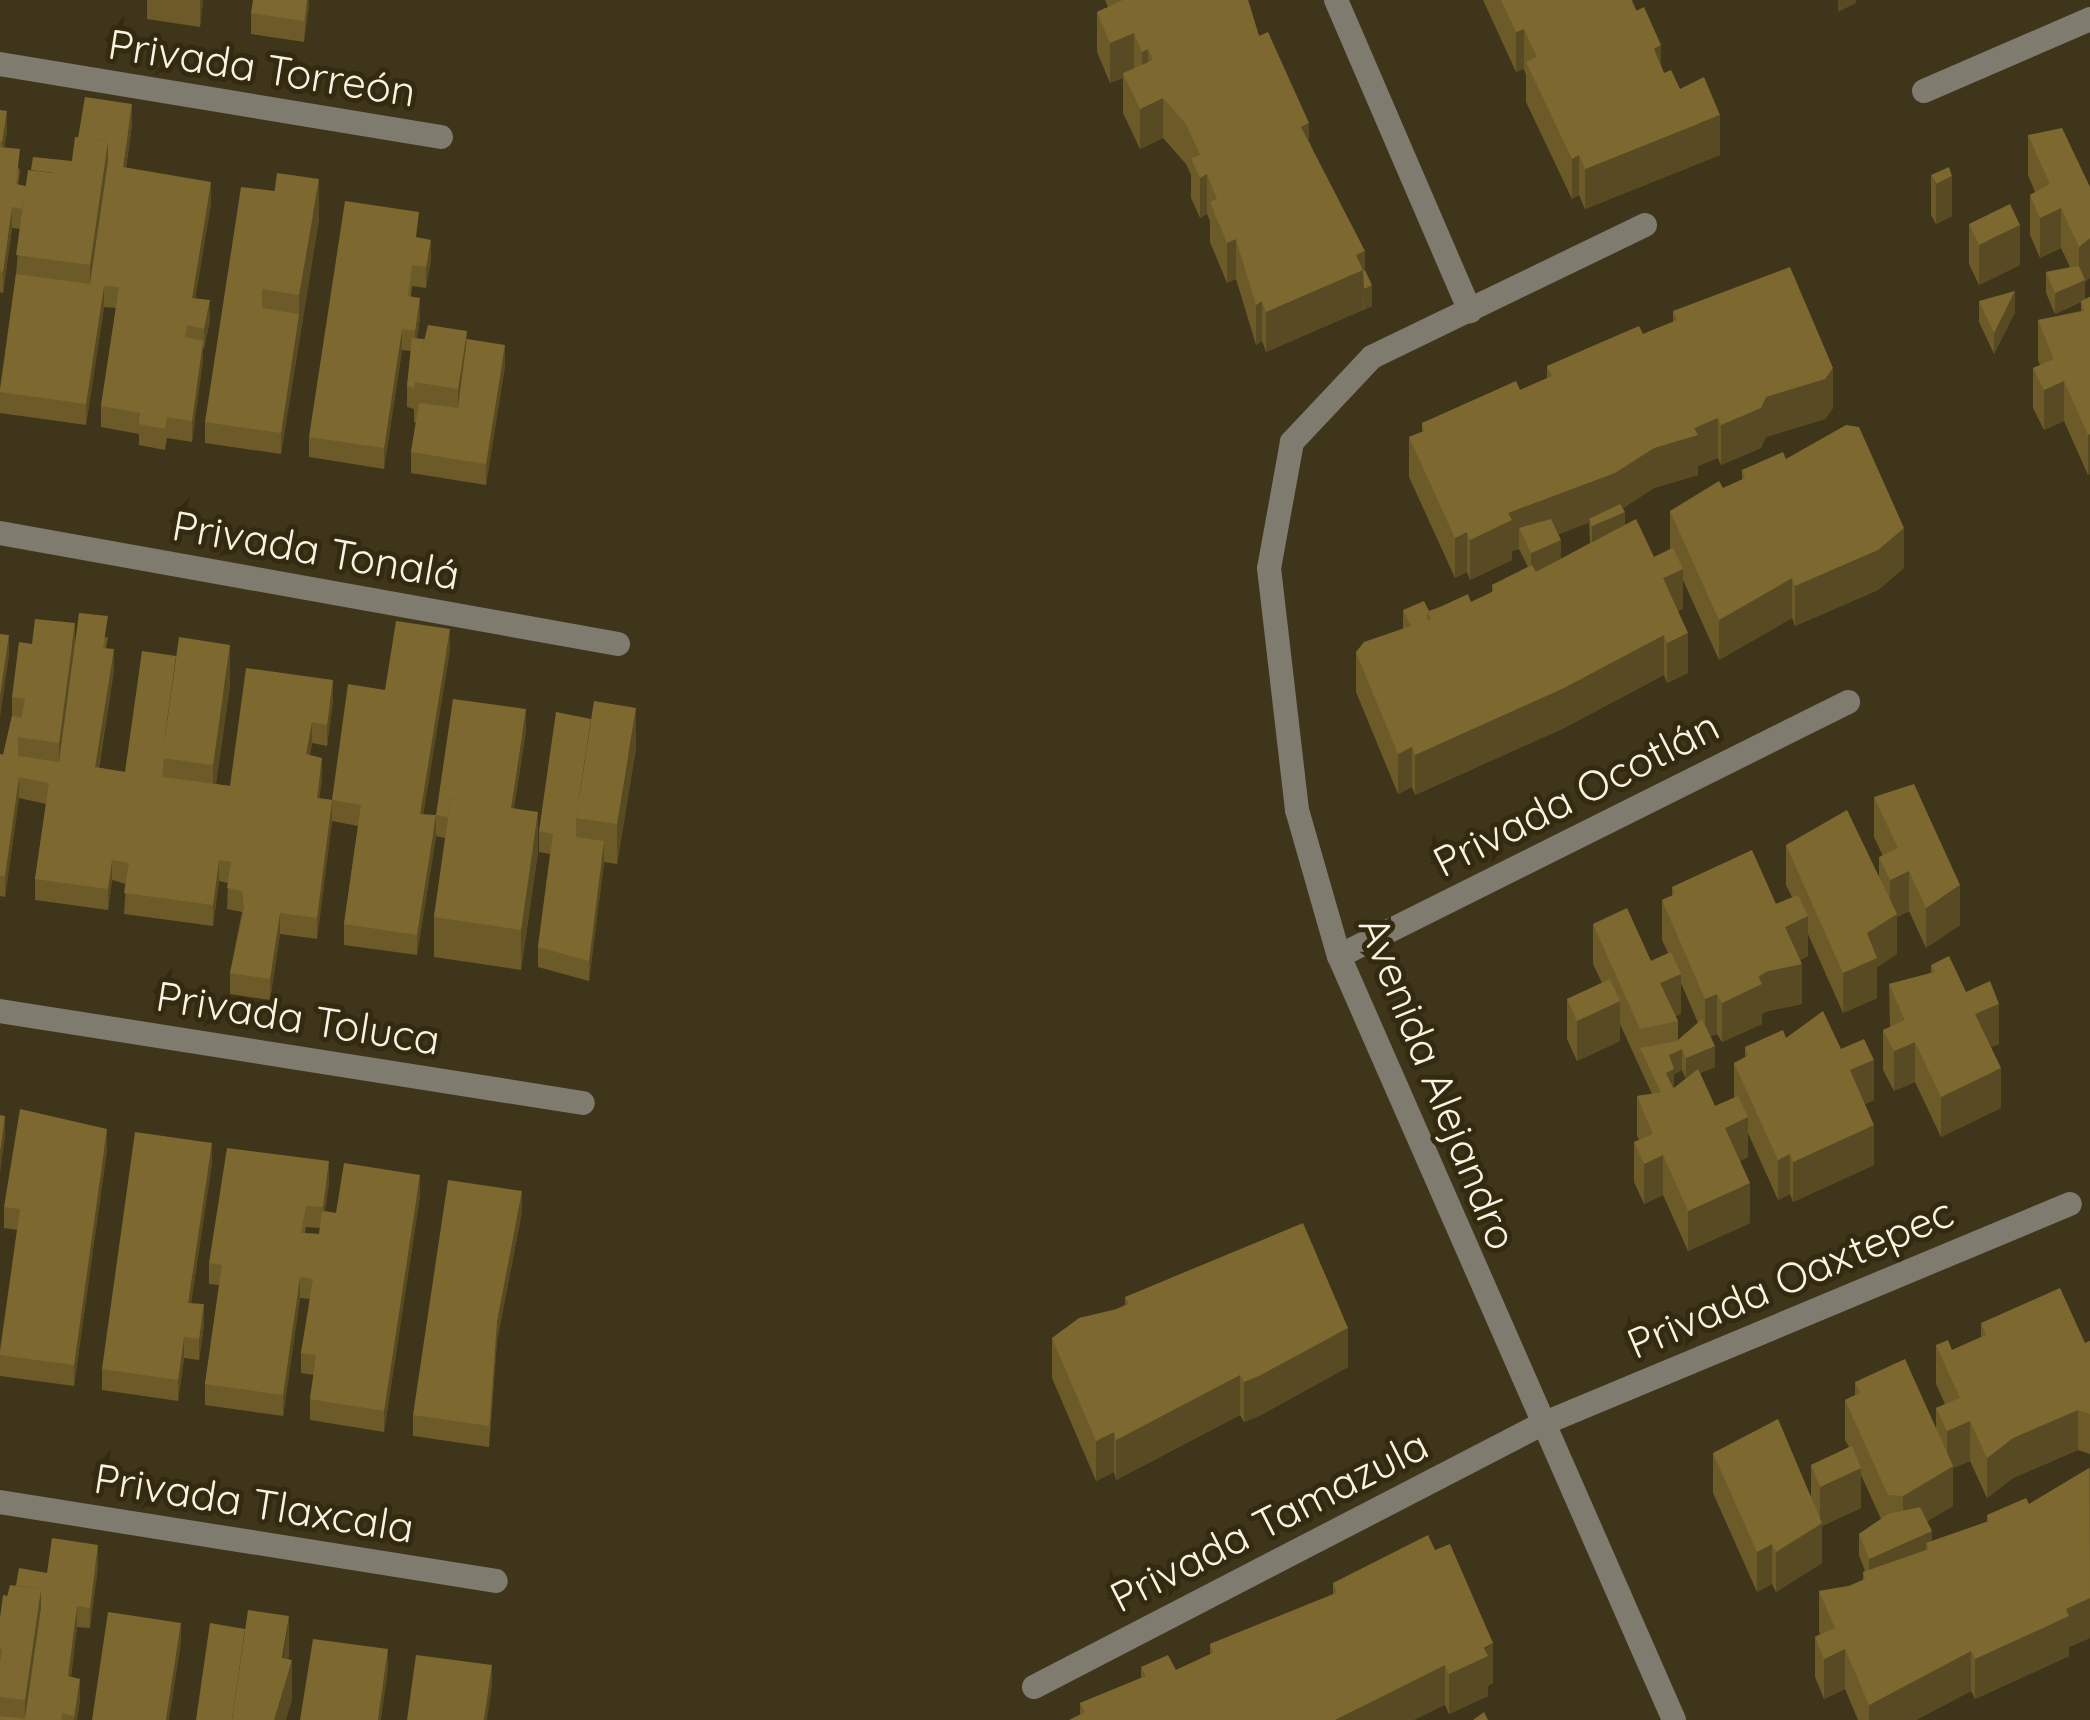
<!DOCTYPE html>
<html>
<head>
<meta charset="utf-8">
<style>
	body { margin:0 }
	#map { position:relative; width:2090px; height:1720px; overflow:hidden; background:#3e351a; font-family:Quicksand,sans-serif }
	div>[style] { position:absolute }
	.minor>* { height:24px; margin:-12px; padding:0 12px; transform-origin:12px; border-radius:12px; background:#807b6f }
	.wall>* { inset:0; background:#6c5a29 }
	.shaded-wall>* { inset:0; background:#584a22 }
	.building>* { inset:0; background:#7d6930 }
	span { translate:-50% -50%; white-space:nowrap; text-align:center; line-height:1.15; -webkit-text-stroke:10px #342a10; paint-order:stroke }
	.street-label { font-size:42px; color:#f9f3e3 }
</style>
</head>
<body>
<div id="map">
	<div class="minor">
		<i style="left:1336px;top:0;width:339px;rotate:66.7deg"></i>
		<i style="left:0;top:64px;width:447px;rotate:9.4deg"></i>
		<i style="left:1924px;top:91px;width:181px;rotate:-23.4deg"></i>
		<i style="left:1645px;top:225px;width:303px;rotate:154.2deg"></i>
		<i style="left:1372px;top:357px;width:117px;rotate:133.3deg"></i>
		<i style="left:1292px;top:442px;width:128px;rotate:100.3deg"></i>
		<i style="left:1269px;top:568px;width:244px;rotate:83.4deg"></i>
		<i style="left:1297px;top:810px;width:152px;rotate:74deg"></i>
		<i style="left:1339px;top:956px;width:834px;rotate:66.32deg"></i>
		<i style="left:0;top:533px;width:628px;rotate:10.18deg"></i>
		<i style="left:1339px;top:956px;width:569px;rotate:-26.52deg"></i>
		<i style="left:0;top:1011px;width:590px;rotate:8.97deg"></i>
		<i style="left:0;top:1502px;width:502px;rotate:9.05deg"></i>
		<i style="left:1034px;top:1687px;width:570px;rotate:-27.37deg"></i>
		<i style="left:1540px;top:1425px;width:574px;rotate:-22.64deg"></i>
	</div>
	<div class="wall">
		<i style="clip-path:polygon(147px 0,203px 0,200px 27px,147px 19px)"></i>
		<i style="clip-path:polygon(309px 0,304px 42px,251px 34px,251px 13px)"></i>
		<i style="clip-path:polygon(1105px 0,1248px 0,1259px 36px,1309px 141px,1365px 270px,1372px 306px,1266px 352px,1262px 341px,1256px 345px,1236px 279px,1227px 283px,1210px 242px,1210px 221px,1207px 214px,1200px 218px,1191px 198px,1191px 175px,1186px 164px,1163px 138px,1140px 149px,1123px 113px,1123px 78px,1110px 83px,1097px 52px,1097px 12px,1108px 7px)"></i>
		<i style="clip-path:polygon(1483px 0,1632px 0,1664px 73px,1680px 89px,1720px 155px,1585px 209px,1579px 195px,1572px 199px,1526px 102px,1526px 75px,1524px 69px,1516px 72px)"></i>
		<i style="clip-path:polygon(0 110px,7px 132px,4px 148px,20px 170px,18px 185px,26px 186px,72px 161px,132px 125px,126px 168px,211px 203px,195px 298px,210px 321px,203px 350px,192px 442px,167px 438px,165px 450px,139px 445px,139px 434px,101px 427px,101px 406px,116px 308px,104px 307px,86px 425px,0 413px,0 388px,16px 274px,20px 229px,12px 228px,3px 293px,0 292px)"></i>
		<i style="clip-path:polygon(2028px 135px,2090px 187px,2090px 278px,2085px 282px,2085px 299px,2090px 297px,2090px 474px,2088px 475px,2064px 421px,2044px 430px,2033px 408px,2033px 368px,2040px 365px,2038px 360px,2038px 320px,2081px 311px,2081px 302px,2055px 314px,2046px 293px,2046px 272px,2070px 267px,2061px 248px,2040px 258px,2030px 235px,2030px 195px,2035px 192px,2028px 175px)"></i>
		<i style="clip-path:polygon(1931px 175px,1952px 216px,1936px 224px,1931px 215px)"></i>
		<i style="clip-path:polygon(275px 191px,319px 219px,281px 454px,205px 443px,205px 422px)"></i>
		<i style="clip-path:polygon(1969px 224px,2020px 265px,1979px 285px,1969px 264px)"></i>
		<i style="clip-path:polygon(418px 238px,431px 260px,426px 288px,412px 286px,411px 296px,420px 318px,417px 339px,467px 339px,505px 366px,486px 485px,411px 473px,411px 452px,416px 423px,414px 422px,414px 409px,407px 407px,407px 386px,411px 351px,402px 350px,384px 469px,309px 457px,309px 437px)"></i>
		<i style="clip-path:polygon(1979px 301px,2015px 312px,1994px 354px,1979px 322px)"></i>
		<i style="clip-path:polygon(evenodd,1673px 311px,1833px 408px,1825px 419px,1766px 437px,1761px 448px,1721px 465px,1718px 458px,1705px 463px,1698px 466px,1698px 475px,1654px 488px,1623px 508px,1625px 525px,1654px 557px,1670px 549px,1670px 511px,1742px 480px,1742px 470px,1786px 459px,1904px 568px,1878px 590px,1795px 626px,1792px 618px,1719px 660px,1683px 580px,1683px 609px,1678px 611px,1688px 673px,1667px 683px,1664px 675px,1564px 728px,1415px 795px,1412px 787px,1398px 794px,1356px 692px,1356px 652px,1403px 629px,1403px 610px,1429px 611px,1440px 607px,1471px 602px,1492px 592px,1492px 585px,1528px 567px,1519px 549px,1512px 551px,1512px 560px,1470px 580px,1467px 572px,1455px 578px,1409px 477px,1409px 437px,1422px 432px,1422px 423px,1520px 390px,1547px 378px,1547px 366px,1643px 334px,1673px 322px,1673px 311px,1589px 522px,1590px 543px,1561px 559px,1558px 534px,1589px 522px)"></i>
		<i style="clip-path:polygon(108px 637px,106px 648px,114px 670px,99px 768px,125px 772px,230px 685px,216px 784px,230px 786px,333px 701px,327px 746px,312px 743px,310px 755px,322px 779px,319px 798px,332px 800px,385px 690px,450px 650px,423px 814px,436px 836px,417px 955px,344px 945px,344px 924px,358px 826px,332px 821px,317px 939px,280px 934px,270px 1000px,230px 994px,230px 973px,242px 912px,227px 909px,228px 883px,219px 881px,213px 926px,124px 914px,126px 884px,112px 880px,108px 910px,35px 900px,35px 879px,46px 804px,19px 798px,5px 897px,0 896px,0 754px,3px 755px,12px 716px,12px 697px,32px 644px,75px 644px)"></i>
		<i style="clip-path:polygon(526px 730px,514px 808px,538px 852px,521px 970px,434px 957px,434px 917px,445px 838px,436px 836px,436px 815px)"></i>
		<i style="clip-path:polygon(636px 748px,617px 864px,604px 862px,589px 981px,538px 967px,538px 947px,550px 854px,539px 852px,539px 831px)"></i>
		<i style="clip-path:polygon(evenodd,1874px 797px,1960px 925px,1926px 948px,1909px 911px,1897px 917px,1897px 954px,1877px 967px,1877px 998px,1843px 1013px,1808px 934px,1808px 956px,1800px 960px,1802px 1004px,1768px 1011px,1762px 1014px,1762px 1024px,1722px 1042px,1717px 1034px,1710px 1036px,1715px 1067px,1700px 1073px,1715px 1106px,1734px 1098px,1734px 1063px,1745px 1057px,1745px 1047px,1786px 1038px,1841px 1049px,1874px 1100px,1865px 1104px,1874px 1165px,1793px 1202px,1790px 1194px,1778px 1200px,1748px 1133px,1748px 1157px,1740px 1161px,1750px 1223px,1688px 1251px,1663px 1195px,1644px 1204px,1634px 1182px,1634px 1142px,1639px 1140px,1637px 1136px,1637px 1096px,1652px 1094px,1620px 1024px,1620px 1041px,1577px 1061px,1567px 1039px,1567px 999px,1602px 983px,1593px 964px,1593px 924px,1651px 961px,1668px 953px,1662px 940px,1662px 900px,1672px 896px,1672px 887px,1776px 904px,1792px 897px,1786px 885px,1786px 845px,1879px 878px,1879px 857px,1883px 856px,1874px 837px,1874px 797px,1681px 983px,1698px 1023px,1678px 1040px,1678px 1021px,1675px 1016px,1681px 1014px,1681px 983px,1874px 797px,1682px 1070px,1686px 1079px,1674px 1088px,1674px 1074px,1682px 1070px)"></i>
		<i style="clip-path:polygon(1931px 965px,1966px 992px,1999px 1044px,1991px 1047px,2001px 1108px,1941px 1137px,1915px 1082px,1894px 1091px,1883px 1070px,1883px 1030px,1890px 1027px,1889px 984px,1931px 973px)"></i>
		<i style="clip-path:polygon(107px 1150px,74px 1386px,0 1376px,0 1349px,17px 1230px,4px 1228px,4px 1207px)"></i>
		<i style="clip-path:polygon(212px 1163px,191px 1303px,204px 1325px,199px 1360px,184px 1358px,178px 1401px,102px 1390px,102px 1369px)"></i>
		<i style="clip-path:polygon(evenodd,329px 1182px,325px 1211px,336px 1213px,420px 1196px,384px 1432px,310px 1420px,310px 1399px,314px 1375px,301px 1373px,301px 1353px,310px 1299px,300px 1298px,283px 1416px,205px 1405px,205px 1384px,219px 1285px,209px 1284px,209px 1263px,329px 1182px,306px 1227px,320px 1228px,319px 1234px,305px 1233px,306px 1227px)"></i>
		<i style="clip-path:polygon(522px 1212px,497px 1341px,489px 1447px,413px 1436px,413px 1415px)"></i>
		<i style="clip-path:polygon(1125px 1297px,1348px 1367px,1259px 1416px,1244px 1422px,1240px 1415px,1116px 1480px,1114px 1472px,1096px 1481px,1052px 1378px,1052px 1338px,1125px 1305px)"></i>
		<i style="clip-path:polygon(1981px 1323px,2085px 1343px,2090px 1341px,2090px 1454px,2078px 1450px,2013px 1478px,1987px 1498px,1970px 1461px,1953px 1468px,1953px 1506px,1927px 1521px,1932px 1541px,1987px 1522px,1987px 1515px,2029px 1504px,2090px 1468px,2090px 1638px,2069px 1647px,2069px 1656px,1975px 1699px,1971px 1691px,1916px 1720px,1858px 1720px,1845px 1689px,1824px 1699px,1815px 1677px,1815px 1637px,1820px 1634px,1819px 1631px,1819px 1591px,1849px 1586px,1863px 1580px,1863px 1572px,1865px 1571px,1859px 1555px,1859px 1534px,1881px 1519px,1861px 1475px,1861px 1508px,1822px 1526px,1822px 1563px,1776px 1592px,1772px 1584px,1757px 1592px,1713px 1493px,1713px 1453px,1811px 1496px,1811px 1465px,1849px 1447px,1845px 1440px,1845px 1400px,1855px 1395px,1855px 1382px,1936px 1428px,1936px 1408px,1945px 1404px,1936px 1384px,1936px 1345px,1952px 1350px,1981px 1337px)"></i>
		<i style="clip-path:polygon(98px 1566px,90px 1628px,77px 1627px,71px 1677px,80px 1700px,77px 1720px,0 1720px,0 1618px,8px 1596px,16px 1585px,47px 1573px)"></i>
		<i style="clip-path:polygon(1333px 1583px,1493px 1683px,1488px 1686px,1488px 1696px,1449px 1714px,1445px 1705px,1080px 1714px,1080px 1703px,1141px 1678px,1141px 1667px,1176px 1670px,1210px 1654px,1210px 1644px,1333px 1594px)"></i>
	</div>
	<div class="shaded-wall">
		<i style="clip-path:polygon(200px 0,203px 0,200px 27px)"></i>
		<i style="clip-path:polygon(307px 0,309px 0,309px 7px,304px 42px)"></i>
		<i style="clip-path:polygon(1838px 0,1856px 0,1856px 3px,1838px 12px)"></i>
		<i style="clip-path:polygon(1524px 29px,1524px 69px,1516px 72px,1516px 32px)"></i>
		<i style="clip-path:polygon(1134px 33px,1134px 73px,1123px 73px,1123px 78px,1110px 83px,1110px 43px)"></i>
		<i style="clip-path:polygon(1661px 45px,1661px 85px,1654px 49px)"></i>
		<i style="clip-path:polygon(1148px 49px,1148px 89px,1142px 92px,1142px 52px)"></i>
		<i style="clip-path:polygon(1163px 98px,1163px 138px,1140px 149px,1140px 109px)"></i>
		<i style="clip-path:polygon(132px 104px,132px 125px,123px 188px,123px 167px)"></i>
		<i style="clip-path:polygon(7px 111px,7px 132px,2px 162px,2px 142px)"></i>
		<i style="clip-path:polygon(1720px 115px,1720px 155px,1585px 209px,1585px 169px)"></i>
		<i style="clip-path:polygon(1309px 123px,1309px 163px,1301px 127px)"></i>
		<i style="clip-path:polygon(108px 141px,108px 181px,90px 305px,90px 265px)"></i>
		<i style="clip-path:polygon(1579px 155px,1579px 195px,1572px 199px,1572px 159px)"></i>
		<i style="clip-path:polygon(1207px 174px,1207px 214px,1200px 218px,1200px 178px)"></i>
		<i style="clip-path:polygon(1952px 176px,1952px 216px,1936px 224px,1936px 184px)"></i>
		<i style="clip-path:polygon(319px 179px,319px 219px,281px 454px,281px 433px,299px 314px,299px 295px)"></i>
		<i style="clip-path:polygon(211px 182px,211px 203px,192px 319px,192px 298px)"></i>
		<i style="clip-path:polygon(12px 207px,12px 228px,3px 293px,3px 272px)"></i>
		<i style="clip-path:polygon(2061px 208px,2061px 248px,2040px 258px,2040px 218px)"></i>
		<i style="clip-path:polygon(2020px 225px,2020px 265px,1979px 285px,1979px 245px)"></i>
		<i style="clip-path:polygon(2090px 238px,2090px 278px,2085px 282px,2085px 300px,2055px 314px,2055px 293px,2079px 282px,2079px 247px)"></i>
		<i style="clip-path:polygon(1236px 239px,1236px 279px,1227px 283px,1227px 243px)"></i>
		<i style="clip-path:polygon(431px 240px,431px 260px,426px 288px,426px 267px)"></i>
		<i style="clip-path:polygon(1365px 251px,1365px 288px,1372px 285px,1372px 306px,1364px 310px,1363px 289px,1363px 310px,1266px 352px,1266px 312px,1356px 255px)"></i>
		<i style="clip-path:polygon(104px 286px,104px 307px,86px 425px,86px 404px)"></i>
		<i style="clip-path:polygon(2015px 291px,2015px 312px,1994px 354px,1994px 333px)"></i>
		<i style="clip-path:polygon(420px 298px,420px 318px,415px 352px,415px 331px)"></i>
		<i style="clip-path:polygon(210px 300px,210px 321px,204px 350px,204px 329px)"></i>
		<i style="clip-path:polygon(1262px 301px,1262px 341px,1256px 345px,1256px 305px)"></i>
		<i style="clip-path:polygon(402px 329px,402px 350px,384px 469px,384px 448px)"></i>
		<i style="clip-path:polygon(467px 331px,467px 371px,458px 429px,458px 389px)"></i>
		<i style="clip-path:polygon(203px 341px,203px 362px,192px 442px,192px 421px)"></i>
		<i style="clip-path:polygon(505px 345px,505px 366px,486px 485px,486px 464px)"></i>
		<i style="clip-path:polygon(1833px 368px,1833px 408px,1825px 419px,1766px 437px,1761px 448px,1721px 465px,1721px 425px,1766px 397px)"></i>
		<i style="clip-path:polygon(2064px 381px,2064px 421px,2044px 430px,2044px 390px)"></i>
		<i style="clip-path:polygon(1718px 418px,1718px 458px,1698px 466px,1698px 475px,1654px 488px,1615px 513px,1528px 546px,1519px 528px,1519px 549px,1512px 551px,1512px 560px,1470px 580px,1470px 540px,1508px 513px)"></i>
		<i style="clip-path:polygon(2090px 434px,2090px 474px,2088px 475px,2088px 435px)"></i>
		<i style="clip-path:polygon(1625px 512px,1625px 533px,1592px 547px,1592px 526px)"></i>
		<i style="clip-path:polygon(1904px 528px,1904px 568px,1878px 590px,1795px 626px,1795px 586px)"></i>
		<i style="clip-path:polygon(1467px 532px,1467px 572px,1455px 578px,1455px 538px)"></i>
		<i style="clip-path:polygon(1561px 540px,1561px 560px,1531px 574px,1531px 553px)"></i>
		<i style="clip-path:polygon(1683px 569px,1683px 609px,1663px 618px,1663px 578px)"></i>
		<i style="clip-path:polygon(1792px 578px,1792px 618px,1719px 660px,1719px 620px)"></i>
		<i style="clip-path:polygon(75px 623px,75px 663px,59px 783px,59px 743px)"></i>
		<i style="clip-path:polygon(450px 629px,450px 650px,420px 835px,420px 814px)"></i>
		<i style="clip-path:polygon(1688px 633px,1688px 673px,1667px 683px,1667px 643px)"></i>
		<i style="clip-path:polygon(9px 635px,9px 656px,0 718px,0 697px)"></i>
		<i style="clip-path:polygon(1664px 635px,1664px 675px,1564px 728px,1415px 795px,1415px 755px)"></i>
		<i style="clip-path:polygon(230px 645px,230px 685px,213px 805px,213px 765px)"></i>
		<i style="clip-path:polygon(114px 649px,114px 670px,95px 788px,95px 767px)"></i>
		<i style="clip-path:polygon(333px 680px,333px 701px,327px 746px,327px 725px)"></i>
		<i style="clip-path:polygon(636px 708px,636px 748px,617px 864px,617px 824px)"></i>
		<i style="clip-path:polygon(526px 709px,526px 730px,508px 848px,508px 827px)"></i>
		<i style="clip-path:polygon(312px 722px,312px 743px,306px 775px,306px 754px)"></i>
		<i style="clip-path:polygon(1412px 747px,1412px 787px,1398px 794px,1398px 754px)"></i>
		<i style="clip-path:polygon(322px 758px,322px 779px,317px 819px,317px 798px)"></i>
		<i style="clip-path:polygon(19px 777px,19px 798px,5px 897px,5px 876px)"></i>
		<i style="clip-path:polygon(332px 800px,332px 821px,317px 939px,317px 918px)"></i>
		<i style="clip-path:polygon(538px 812px,538px 852px,521px 970px,521px 930px)"></i>
		<i style="clip-path:polygon(436px 815px,436px 836px,417px 955px,417px 935px)"></i>
		<i style="clip-path:polygon(604px 841px,604px 862px,589px 981px,589px 961px)"></i>
		<i style="clip-path:polygon(112px 860px,112px 880px,108px 910px,108px 889px)"></i>
		<i style="clip-path:polygon(219px 860px,219px 881px,213px 926px,213px 905px)"></i>
		<i style="clip-path:polygon(1909px 871px,1909px 911px,1897px 917px,1897px 954px,1877px 967px,1877px 998px,1843px 1013px,1843px 973px,1867px 933px,1890px 918px,1890px 880px)"></i>
		<i style="clip-path:polygon(1960px 885px,1960px 925px,1926px 948px,1926px 908px)"></i>
		<i style="clip-path:polygon(280px 913px,280px 934px,270px 1000px,270px 979px)"></i>
		<i style="clip-path:polygon(1808px 916px,1808px 956px,1785px 967px,1785px 927px)"></i>
		<i style="clip-path:polygon(1802px 964px,1802px 1004px,1768px 1011px,1762px 1014px,1762px 1024px,1722px 1042px,1722px 1003px,1768px 971px)"></i>
		<i style="clip-path:polygon(1681px 974px,1681px 1014px,1660px 1023px,1660px 983px)"></i>
		<i style="clip-path:polygon(1717px 994px,1717px 1034px,1705px 1039px,1705px 999px)"></i>
		<i style="clip-path:polygon(1620px 1001px,1620px 1041px,1577px 1061px,1577px 1021px)"></i>
		<i style="clip-path:polygon(1999px 1004px,1999px 1044px,1975px 1054px,1975px 1014px)"></i>
		<i style="clip-path:polygon(1915px 1042px,1915px 1082px,1894px 1091px,1894px 1051px)"></i>
		<i style="clip-path:polygon(1715px 1046px,1715px 1067px,1686px 1079px,1686px 1058px)"></i>
		<i style="clip-path:polygon(1682px 1049px,1682px 1070px,1674px 1074px,1674px 1090px,1666px 1073px,1669px 1055px)"></i>
		<i style="clip-path:polygon(1874px 1060px,1874px 1100px,1850px 1110px,1850px 1070px)"></i>
		<i style="clip-path:polygon(2001px 1068px,2001px 1108px,1941px 1137px,1941px 1097px)"></i>
		<i style="clip-path:polygon(5px 1116px,5px 1137px,0 1174px,0 1153px)"></i>
		<i style="clip-path:polygon(1748px 1117px,1748px 1157px,1725px 1168px,1725px 1128px)"></i>
		<i style="clip-path:polygon(1874px 1125px,1874px 1165px,1793px 1202px,1793px 1162px)"></i>
		<i style="clip-path:polygon(107px 1129px,107px 1150px,74px 1386px,74px 1365px)"></i>
		<i style="clip-path:polygon(212px 1143px,212px 1163px,188px 1324px,188px 1303px)"></i>
		<i style="clip-path:polygon(1790px 1154px,1790px 1194px,1778px 1200px,1778px 1160px)"></i>
		<i style="clip-path:polygon(1663px 1155px,1663px 1195px,1644px 1204px,1644px 1164px)"></i>
		<i style="clip-path:polygon(329px 1161px,329px 1182px,323px 1228px,323px 1207px)"></i>
		<i style="clip-path:polygon(420px 1175px,420px 1196px,384px 1432px,384px 1411px)"></i>
		<i style="clip-path:polygon(1750px 1183px,1750px 1223px,1688px 1251px,1688px 1211px)"></i>
		<i style="clip-path:polygon(522px 1191px,522px 1212px,497px 1341px,489px 1447px,497px 1321px)"></i>
		<i style="clip-path:polygon(300px 1277px,300px 1298px,283px 1416px,283px 1395px)"></i>
		<i style="clip-path:polygon(204px 1304px,204px 1325px,199px 1360px,199px 1339px)"></i>
		<i style="clip-path:polygon(1348px 1328px,1348px 1367px,1259px 1416px,1244px 1422px,1244px 1382px)"></i>
		<i style="clip-path:polygon(184px 1337px,184px 1358px,178px 1401px,178px 1380px)"></i>
		<i style="clip-path:polygon(1240px 1375px,1240px 1415px,1116px 1480px,1116px 1440px)"></i>
		<i style="clip-path:polygon(2078px 1410px,2078px 1450px,2013px 1478px,1987px 1498px,1987px 1458px,2013px 1438px)"></i>
		<i style="clip-path:polygon(1970px 1421px,1970px 1461px,1953px 1468px,1953px 1506px,1903px 1536px,1903px 1496px,1947px 1470px,1947px 1431px)"></i>
		<i style="clip-path:polygon(1114px 1432px,1114px 1472px,1096px 1481px,1096px 1441px)"></i>
		<i style="clip-path:polygon(1861px 1468px,1861px 1508px,1822px 1526px,1822px 1563px,1776px 1592px,1776px 1552px,1820px 1525px,1820px 1487px)"></i>
		<i style="clip-path:polygon(1932px 1531px,1932px 1552px,1926px 1543px,1926px 1554px,1869px 1580px,1869px 1559px)"></i>
		<i style="clip-path:polygon(1772px 1544px,1772px 1584px,1757px 1592px,1757px 1552px)"></i>
		<i style="clip-path:polygon(98px 1545px,98px 1566px,90px 1628px,90px 1608px)"></i>
		<i style="clip-path:polygon(41px 1589px,41px 1629px,25px 1720px,25px 1700px)"></i>
		<i style="clip-path:polygon(2090px 1598px,2090px 1638px,2069px 1647px,2069px 1656px,1975px 1699px,1975px 1659px,2066px 1609px)"></i>
		<i style="clip-path:polygon(77px 1606px,77px 1627px,68px 1697px,68px 1676px)"></i>
		<i style="clip-path:polygon(289px 1616px,289px 1656px,283px 1688px,292px 1660px,292px 1700px,286px 1720px,274px 1720px)"></i>
		<i style="clip-path:polygon(181px 1623px,181px 1644px,169px 1720px,166px 1720px)"></i>
		<i style="clip-path:polygon(1493px 1643px,1493px 1683px,1488px 1686px,1488px 1696px,1449px 1714px,1449px 1674px)"></i>
		<i style="clip-path:polygon(388px 1649px,388px 1670px,381px 1720px,378px 1720px)"></i>
		<i style="clip-path:polygon(1845px 1649px,1845px 1689px,1824px 1699px,1824px 1659px)"></i>
		<i style="clip-path:polygon(1971px 1651px,1971px 1691px,1916px 1720px,1869px 1720px,1869px 1705px)"></i>
		<i style="clip-path:polygon(492px 1665px,492px 1686px,487px 1720px,484px 1720px)"></i>
		<i style="clip-path:polygon(1445px 1665px,1445px 1705px,1414px 1720px,1335px 1720px)"></i>
		<i style="clip-path:polygon(80px 1679px,80px 1700px,77px 1720px,74px 1720px)"></i>
	</div>
	<div class="building">
		<i style="clip-path:polygon(253px 0,307px 0,304px 21px,251px 13px)"></i>
		<i style="clip-path:polygon(1123px 0,1248px 0,1259px 36px,1268px 32px,1309px 123px,1301px 127px,1365px 251px,1356px 255px,1363px 270px,1266px 312px,1262px 301px,1256px 305px,1236px 239px,1227px 243px,1210px 202px,1217px 199px,1207px 174px,1200px 178px,1191px 158px,1200px 155px,1186px 124px,1163px 98px,1140px 109px,1123px 73px,1153px 60px,1148px 49px,1142px 52px,1134px 33px,1110px 43px,1097px 12px)"></i>
		<i style="clip-path:polygon(1501px 0,1631px 0,1636px 11px,1644px 7px,1661px 45px,1654px 49px,1664px 73px,1671px 70px,1680px 89px,1704px 77px,1720px 115px,1585px 169px,1579px 155px,1572px 159px,1526px 62px,1537px 57px,1524px 29px,1516px 32px)"></i>
		<i style="clip-path:polygon(85px 97px,132px 104px,123px 167px,211px 182px,192px 298px,210px 300px,204px 329px,187px 325px,185px 337px,203px 341px,192px 421px,167px 417px,165px 429px,139px 424px,140px 413px,101px 406px,119px 287px,104px 286px,86px 404px,0 392px,16px 274px,90px 284px,108px 161px,108px 141px,78px 138px)"></i>
		<i style="clip-path:polygon(0 110px,7px 111px,2px 142px,0 141px)"></i>
		<i style="clip-path:polygon(2062px 128px,2090px 187px,2090px 238px,2079px 247px,2061px 208px,2040px 218px,2030px 195px,2050px 184px,2028px 135px)"></i>
		<i style="clip-path:polygon(75px 137px,108px 141px,90px 265px,16px 255px,28px 170px,70px 175px)"></i>
		<i style="clip-path:polygon(0 147px,20px 149px,16px 184px,26px 186px,22px 209px,12px 207px,3px 272px,0 271px)"></i>
		<i style="clip-path:polygon(33px 157px,72px 161px,70px 175px,31px 170px)"></i>
		<i style="clip-path:polygon(1949px 167px,1952px 176px,1936px 184px,1931px 175px)"></i>
		<i style="clip-path:polygon(277px 173px,319px 179px,299px 295px,262px 289px)"></i>
		<i style="clip-path:polygon(241px 187px,275px 191px,262px 289px,262px 308px,299px 314px,281px 433px,205px 422px)"></i>
		<i style="clip-path:polygon(345px 201px,419px 212px,416px 237px,431px 240px,426px 267px,412px 265px,408px 296px,420px 298px,415px 331px,402px 329px,384px 448px,309px 437px)"></i>
		<i style="clip-path:polygon(2010px 204px,2020px 225px,1979px 245px,1969px 224px)"></i>
		<i style="clip-path:polygon(2079px 266px,2085px 280px,2055px 293px,2046px 272px)"></i>
		<i style="clip-path:polygon(1790px 267px,1833px 368px,1825px 379px,1766px 397px,1761px 408px,1721px 425px,1718px 418px,1705px 423px,1694px 428px,1698px 435px,1654px 448px,1615px 473px,1508px 513px,1512px 520px,1470px 540px,1467px 532px,1455px 538px,1409px 437px,1424px 431px,1422px 423px,1516px 381px,1520px 390px,1552px 376px,1547px 366px,1595px 345px,1639px 326px,1643px 334px,1677px 320px,1673px 311px)"></i>
		<i style="clip-path:polygon(1365px 270px,1372px 285px,1364px 289px,1363px 271px)"></i>
		<i style="clip-path:polygon(2015px 291px,1994px 333px,1979px 301px)"></i>
		<i style="clip-path:polygon(2090px 297px,2090px 434px,2088px 435px,2064px 381px,2044px 390px,2033px 368px,2054px 359px,2038px 320px,2084px 311px,2081px 301px)"></i>
		<i style="clip-path:polygon(428px 325px,467px 331px,458px 389px,414px 382px)"></i>
		<i style="clip-path:polygon(412px 338px,424px 339px,414px 388px,407px 386px)"></i>
		<i style="clip-path:polygon(467px 339px,505px 345px,486px 464px,411px 452px,419px 403px,458px 408px)"></i>
		<i style="clip-path:polygon(1846px 425px,1859px 427px,1904px 528px,1878px 550px,1795px 586px,1792px 578px,1719px 620px,1670px 511px,1719px 481px,1723px 488px,1745px 478px,1742px 470px,1783px 452px,1786px 459px)"></i>
		<i style="clip-path:polygon(1620px 504px,1625px 512px,1592px 526px,1589px 519px)"></i>
		<i style="clip-path:polygon(1551px 519px,1561px 540px,1531px 553px,1519px 528px)"></i>
		<i style="clip-path:polygon(1636px 519px,1654px 557px,1673px 548px,1683px 569px,1663px 578px,1688px 633px,1667px 643px,1664px 635px,1564px 688px,1415px 755px,1412px 747px,1398px 754px,1356px 652px,1364px 642px,1431px 619px,1427px 613px,1468px 594px,1471px 602px,1494px 591px,1492px 585px,1532px 565px,1536px 572px)"></i>
		<i style="clip-path:polygon(1424px 601px,1429px 611px,1440px 607px,1427px 613px,1427px 621px,1411px 626px,1403px 610px)"></i>
		<i style="clip-path:polygon(79px 613px,108px 616px,103px 648px,114px 649px,95px 767px,125px 772px,142px 651px,176px 656px,162px 758px,164px 758px,162px 777px,230px 786px,246px 668px,333px 680px,327px 725px,312px 722px,306px 754px,322px 758px,317px 798px,332px 800px,317px 918px,280px 913px,270px 979px,230px 973px,244px 908px,242px 891px,227px 888px,231px 862px,219px 860px,213px 905px,124px 893px,129px 863px,112px 860px,108px 889px,35px 879px,49px 783px,19px 777px,5px 876px,0 876px,0 754px,3px 755px,12px 716px,22px 718px,18px 737px,18px 756px,59px 762px)"></i>
		<i style="clip-path:polygon(35px 619px,75px 623px,59px 743px,18px 737px,25px 699px,12px 697px,19px 642px,32px 644px)"></i>
		<i style="clip-path:polygon(396px 621px,450px 629px,420px 814px,436px 815px,417px 935px,344px 924px,361px 805px,332px 800px,348px 684px,385px 690px)"></i>
		<i style="clip-path:polygon(0 634px,9px 635px,0 697px)"></i>
		<i style="clip-path:polygon(179px 637px,230px 645px,213px 765px,162px 758px)"></i>
		<i style="clip-path:polygon(453px 699px,526px 709px,511px 808px,451px 799px,448px 817px,436px 815px)"></i>
		<i style="clip-path:polygon(594px 701px,636px 708px,617px 824px,576px 818px)"></i>
		<i style="clip-path:polygon(556px 712px,591px 719px,576px 818px,576px 837px,604px 841px,589px 961px,538px 947px,553px 834px,539px 831px)"></i>
		<i style="clip-path:polygon(1914px 784px,1960px 885px,1926px 908px,1909px 871px,1890px 880px,1879px 857px,1898px 848px,1874px 797px)"></i>
		<i style="clip-path:polygon(451px 799px,538px 812px,521px 930px,434px 917px)"></i>
		<i style="clip-path:polygon(1847px 810px,1897px 914px,1867px 933px,1877px 958px,1843px 973px,1786px 845px)"></i>
		<i style="clip-path:polygon(1752px 850px,1776px 904px,1798px 895px,1808px 916px,1785px 927px,1802px 964px,1768px 971px,1758px 976px,1762px 984px,1722px 1003px,1717px 994px,1705px 999px,1662px 900px,1675px 894px,1672px 887px)"></i>
		<i style="clip-path:polygon(1627px 908px,1651px 961px,1671px 952px,1681px 974px,1660px 983px,1678px 1021px,1640px 1029px,1593px 924px)"></i>
		<i style="clip-path:polygon(1949px 956px,1966px 992px,1990px 981px,1999px 1004px,1975px 1014px,2001px 1068px,1941px 1097px,1915px 1042px,1894px 1051px,1883px 1030px,1905px 1020px,1889px 984px,1935px 972px,1931px 965px)"></i>
		<i style="clip-path:polygon(1610px 979px,1620px 1001px,1577px 1021px,1567px 999px)"></i>
		<i style="clip-path:polygon(1823px 1011px,1841px 1049px,1864px 1039px,1874px 1060px,1850px 1070px,1874px 1125px,1793px 1162px,1790px 1154px,1778px 1160px,1734px 1063px,1748px 1056px,1745px 1047px,1783px 1030px,1786px 1038px)"></i>
		<i style="clip-path:polygon(1702px 1019px,1715px 1046px,1686px 1058px,1682px 1049px,1669px 1055px,1674px 1069px,1666px 1073px,1673px 1088px,1676px 1087px,1670px 1091px,1661px 1092px,1640px 1048px,1677px 1041px)"></i>
		<i style="clip-path:polygon(1698px 1069px,1715px 1106px,1738px 1096px,1748px 1117px,1725px 1128px,1750px 1183px,1688px 1211px,1663px 1155px,1644px 1164px,1634px 1142px,1653px 1134px,1637px 1096px,1670px 1091px)"></i>
		<i style="clip-path:polygon(20px 1109px,107px 1129px,74px 1365px,0 1355px,20px 1209px,4px 1207px)"></i>
		<i style="clip-path:polygon(0 1115px,5px 1116px,0 1153px)"></i>
		<i style="clip-path:polygon(135px 1132px,212px 1143px,188px 1303px,204px 1304px,199px 1339px,184px 1337px,178px 1380px,102px 1369px)"></i>
		<i style="clip-path:polygon(227px 1148px,329px 1161px,323px 1207px,306px 1206px,301px 1233px,319px 1234px,322px 1211px,336px 1213px,344px 1163px,420px 1175px,384px 1411px,310px 1399px,316px 1355px,301px 1353px,313px 1279px,300px 1277px,283px 1395px,205px 1384px,222px 1265px,209px 1263px)"></i>
		<i style="clip-path:polygon(448px 1180px,522px 1191px,497px 1321px,489px 1426px,413px 1415px)"></i>
		<i style="clip-path:polygon(1303px 1223px,1348px 1328px,1259px 1376px,1244px 1382px,1240px 1375px,1116px 1440px,1114px 1432px,1096px 1441px,1052px 1338px,1079px 1318px,1117px 1309px,1129px 1304px,1125px 1297px)"></i>
		<i style="clip-path:polygon(2060px 1288px,2085px 1343px,2090px 1341px,2090px 1414px,2078px 1410px,2013px 1438px,1987px 1458px,1970px 1421px,1947px 1431px,1936px 1408px,1960px 1398px,1936px 1345px,1948px 1340px,1952px 1350px,1986px 1335px,1981px 1323px)"></i>
		<i style="clip-path:polygon(1905px 1359px,1953px 1466px,1903px 1496px,1888px 1495px,1845px 1400px,1860px 1393px,1855px 1382px)"></i>
		<i style="clip-path:polygon(1778px 1419px,1822px 1523px,1776px 1552px,1772px 1544px,1757px 1552px,1713px 1453px)"></i>
		<i style="clip-path:polygon(1852px 1446px,1861px 1468px,1820px 1487px,1811px 1465px)"></i>
		<i style="clip-path:polygon(2089px 1468px,2090px 1598px,2066px 1609px,2069px 1616px,1975px 1659px,1971px 1651px,1869px 1705px,1845px 1649px,1824px 1659px,1815px 1637px,1835px 1628px,1819px 1591px,1849px 1586px,1865px 1579px,1863px 1572px,1929px 1549px,1926px 1543px,1989px 1521px,1987px 1515px,2026px 1498px,2029px 1504px)"></i>
		<i style="clip-path:polygon(1920px 1507px,1932px 1531px,1869px 1559px,1859px 1534px,1888px 1514px)"></i>
		<i style="clip-path:polygon(1428px 1535px,1435px 1550px,1450px 1544px,1493px 1643px,1484px 1648px,1488px 1656px,1449px 1674px,1445px 1665px,1335px 1720px,1069px 1720px,1085px 1712px,1080px 1703px,1146px 1676px,1141px 1667px,1168px 1655px,1176px 1670px,1213px 1653px,1210px 1644px,1337px 1593px,1333px 1583px)"></i>
		<i style="clip-path:polygon(52px 1538px,98px 1545px,90px 1608px,77px 1606px,68px 1676px,80px 1679px,74px 1716px,62px 1713px,61px 1720px,0 1720px,0 1716px,25px 1719px,41px 1608px,41px 1589px,16px 1585px,19px 1568px,47px 1573px)"></i>
		<i style="clip-path:polygon(10px 1585px,41px 1589px,25px 1700px,0 1697px,0 1664px,2px 1649px,0 1649px,0 1626px)"></i>
		<i style="clip-path:polygon(3px 1595px,8px 1596px,0 1626px,0 1618px)"></i>
		<i style="clip-path:polygon(248px 1610px,289px 1616px,282px 1658px,292px 1660px,274px 1720px,232px 1720px)"></i>
		<i style="clip-path:polygon(108px 1612px,181px 1623px,166px 1720px,92px 1720px)"></i>
		<i style="clip-path:polygon(210px 1623px,245px 1629px,232px 1720px,196px 1720px)"></i>
		<i style="clip-path:polygon(313px 1639px,388px 1649px,378px 1720px,300px 1720px)"></i>
		<i style="clip-path:polygon(416px 1655px,492px 1665px,484px 1720px,407px 1720px)"></i>
		<i style="clip-path:polygon(1484px 1712px,1488px 1720px,1473px 1720px)"></i>
	</div>
	<div class="street-label">
		<span style="left:262px;top:68px;rotate:9deg">Privada Torreón</span>
		<span style="left:316px;top:550px;rotate:10deg">Privada Tonalá</span>
		<span style="left:1576px;top:794px;rotate:-27deg">Privada Ocotlán</span>
		<span style="left:298px;top:1018px;rotate:9deg">Privada Toluca</span>
		<span style="left:1438px;top:1083px;rotate:68deg">Avenida Alejandro</span>
		<span style="left:1790px;top:1278px;rotate:-23deg">Privada Oaxtepec</span>
		<span style="left:254px;top:1503px;rotate:9deg">Privada Tlaxcala</span>
		<span style="left:1269px;top:1521px;rotate:-27deg">Privada Tamazula</span>
	</div>
</div>
</body>
</html>
